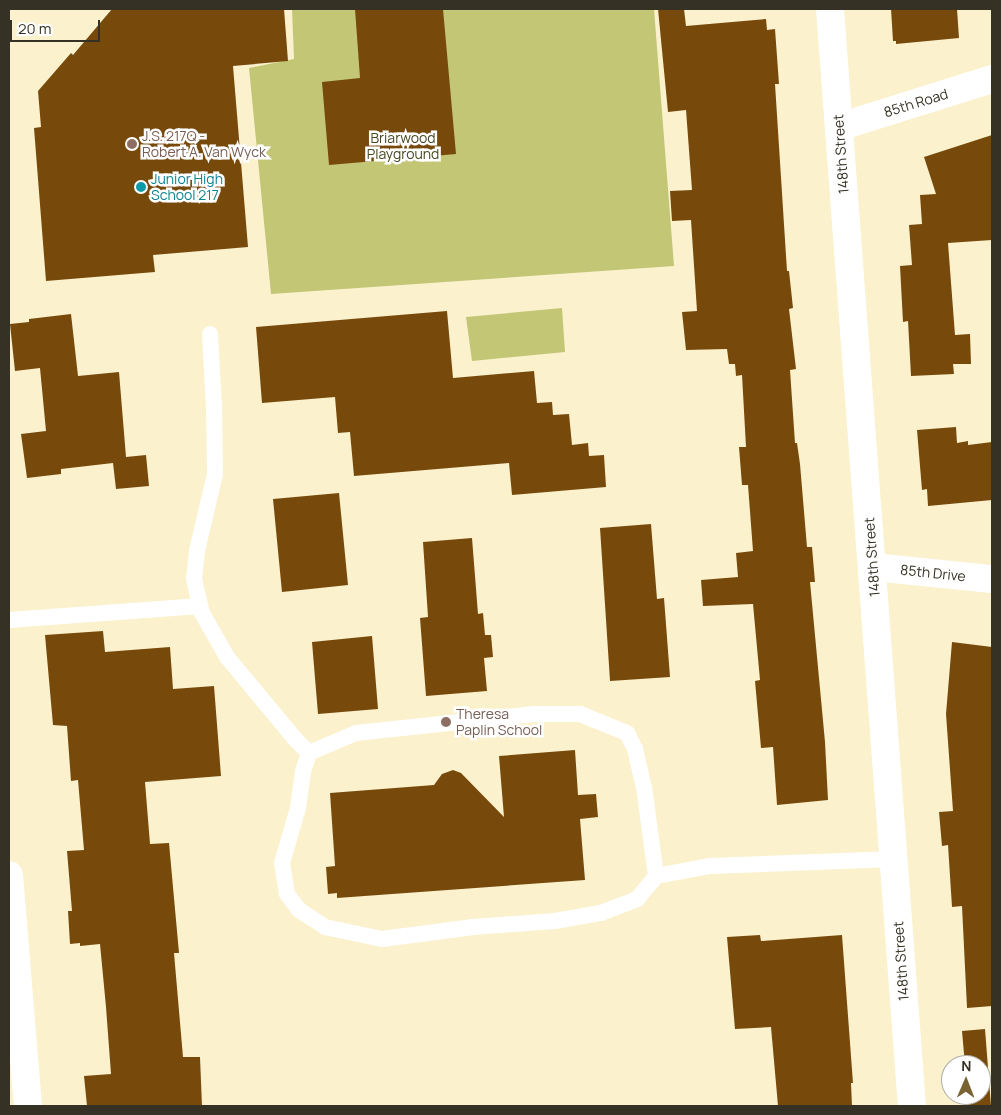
<!DOCTYPE html>
<html>
<head>
<meta charset="utf-8">
<style>
	body { margin:0 }
	#map { position:relative; width:1001px; height:1115px; overflow:hidden; background:#fbf1cd; font-family:Manrope,sans-serif }
	div>[style] { position:absolute }
	.green>* { inset:0; background:#c2c675 }
	.building>* { inset:0; background:#774a0c }
	.lane>* { height:16px; margin:-8px; padding:0 8px; transform-origin:8px; border-radius:8px; background:#fff }
	.street>* { height:28px; margin:-14px; padding:0 14px; transform-origin:14px; border-radius:14px; background:#fff }
	.dots>* { width:14px; height:14px; translate:-50% -50%; box-sizing:border-box; border:2px solid #fff; border-radius:50% }
	span { translate:-50% -50%; white-space:nowrap; text-align:center; line-height:1.15; -webkit-text-stroke:5px #fff; paint-order:stroke }
	.street-label { font-size:14px; color:#353124 }
	.education-label { font-size:14px; color:#785e54 }
	.left { translate:0 -50%; text-align:left }
	.park-label { font-size:14px; color:#464821 }
	.culture-label { font-size:14px; color:#0d838f }
	.frame { position:absolute; inset:0; border:10px solid #353124; pointer-events:none }
	.north { position:absolute; left:941px; top:1055px; width:50px; height:50px; box-sizing:border-box; background:#fff; border:1px solid #aeada7; border-radius:50%; rotate:1deg; font-size:14px; font-weight:700; line-height:20px; text-align:center; color:#353124 }
	.north::after { content:''; display:block; margin:auto; width:18px; height:22px; background:#796332; clip-path:polygon(50% 0,100% 100%,50% 72%,0 100%) }
	.scale { position:absolute; left:10px; top:20px; width:90px; height:22px; box-sizing:border-box; border:2px solid #353124; border-top:0; padding-left:6px; font-size:15px; line-height:18px; white-space:nowrap; color:#353124; -webkit-text-stroke:4px #fff; paint-order:stroke }
</style>
</head>
<body>
<div id="map">
	<div class="green">
		<i style="clip-path:polygon(292px 9px,654px 9px,674px 266px,271px 294px,249px 68px,294px 59px)"></i>
		<i style="clip-path:polygon(562px 308px,565px 352px,472px 361px,466px 317px)"></i>
	</div>
	<div class="building">
		<i style="clip-path:polygon(112px 9px,284px 9px,288px 61px,233px 66px,248px 247px,153px 255px,155px 272px,46px 281px,34px 128px,41px 127px,38px 91px,71px 53px,73px 55px)"></i>
		<i style="clip-path:polygon(355px 9px,443px 9px,456px 154px,329px 165px,322px 82px,360px 78px)"></i>
		<i style="clip-path:polygon(658px 9px,684px 9px,686px 26px,766px 19px,767px 30px,775px 29px,779px 84px,775px 84px,787px 271px,789px 271px,793px 308px,789px 309px,796px 369px,790px 370px,795px 443px,797px 443px,800px 464px,807px 547px,812px 547px,815px 582px,810px 582px,825px 742px,828px 800px,777px 805px,773px 747px,761px 748px,755px 681px,760px 680px,753px 604px,703px 606px,701px 580px,738px 577px,736px 553px,753px 551px,748px 485px,742px 485px,739px 447px,746px 447px,742px 375px,736px 376px,735px 364px,729px 364px,727px 349px,686px 350px,682px 312px,697px 311px,691px 220px,672px 221px,670px 191px,692px 190px,686px 110px,668px 112px)"></i>
		<i style="clip-path:polygon(891px 9px,957px 9px,959px 38px,896px 44px,896px 41px,893px 41px)"></i>
		<i style="clip-path:polygon(992px 135px,992px 240px,948px 243px,955px 335px,970px 334px,971px 364px,953px 364px,954px 374px,911px 376px,908px 321px,903px 322px,900px 266px,912px 265px,909px 225px,922px 224px,920px 195px,936px 194px,924px 157px)"></i>
		<i style="clip-path:polygon(447px 311px,453px 378px,534px 371px,537px 403px,552px 402px,553px 415px,569px 414px,572px 445px,588px 443px,589px 456px,604px 455px,606px 487px,512px 495px,509px 463px,354px 476px,350px 432px,338px 433px,335px 397px,262px 403px,256px 327px)"></i>
		<i style="clip-path:polygon(71px 314px,78px 376px,119px 372px,126px 457px,146px 455px,149px 486px,116px 489px,113px 463px,61px 469px,61px 474px,27px 478px,21px 434px,46px 431px,40px 368px,15px 371px,10px 324px,29px 322px,29px 319px)"></i>
		<i style="clip-path:polygon(956px 427px,957px 443px,968px 441px,968px 445px,992px 442px,992px 500px,928px 506px,927px 489px,922px 490px,917px 430px)"></i>
		<i style="clip-path:polygon(339px 493px,348px 585px,282px 592px,273px 499px)"></i>
		<i style="clip-path:polygon(651px 524px,657px 599px,664px 598px,670px 677px,610px 681px,600px 528px)"></i>
		<i style="clip-path:polygon(472px 538px,478px 614px,483px 613px,485px 635px,491px 635px,493px 657px,484px 658px,487px 691px,426px 696px,420px 618px,428px 617px,423px 542px)"></i>
		<i style="clip-path:polygon(103px 631px,105px 652px,170px 647px,173px 689px,214px 686px,221px 776px,145px 782px,150px 844px,169px 843px,179px 953px,174px 953px,183px 1057px,200px 1057px,202px 1106px,87px 1106px,84px 1076px,111px 1074px,106px 1007px,100px 944px,80px 946px,80px 943px,70px 944px,68px 911px,72px 911px,67px 851px,84px 850px,78px 780px,71px 781px,67px 726px,53px 725px,45px 635px)"></i>
		<i style="clip-path:polygon(372px 636px,378px 709px,318px 714px,312px 642px)"></i>
		<i style="clip-path:polygon(952px 642px,992px 647px,992px 1006px,967px 1008px,962px 906px,952px 907px,948px 845px,942px 846px,939px 812px,953px 811px,946px 714px)"></i>
		<i style="clip-path:polygon(575px 750px,578px 795px,596px 794px,598px 817px,580px 819px,585px 880px,337px 898px,337px 893px,328px 894px,326px 867px,335px 866px,330px 793px,434px 785px,442px 774px,453px 770px,461px 773px,504px 817px,499px 756px)"></i>
		<i style="clip-path:polygon(760px 935px,761px 941px,842px 935px,853px 1083px,851px 1083px,852px 1106px,778px 1106px,771px 1027px,735px 1029px,727px 937px)"></i>
		<i style="clip-path:polygon(985px 1029px,991px 1106px,968px 1106px,967px 1095px,981px 1095px,981px 1065px,965px 1065px,962px 1031px)"></i>
	</div>
	<div class="lane">
		<i style="left:210px;top:334px;width:73px;rotate:86.9deg"></i>
		<i style="left:214px;top:407px;width:67px;rotate:89.1deg"></i>
		<i style="left:215px;top:474px;width:79px;rotate:103.2deg"></i>
		<i style="left:197px;top:551px;width:28px;rotate:96deg"></i>
		<i style="left:194px;top:579px;width:35px;rotate:77deg"></i>
		<i style="left:202px;top:613px;width:51px;rotate:60.4deg"></i>
		<i style="left:227px;top:657px;width:108px;rotate:50.3deg"></i>
		<i style="left:296px;top:740px;width:18px;rotate:45deg"></i>
		<i style="left:309px;top:753px;width:20px;rotate:108deg"></i>
		<i style="left:303px;top:772px;width:36px;rotate:98deg"></i>
		<i style="left:298px;top:808px;width:57px;rotate:106.2deg"></i>
		<i style="left:282px;top:863px;width:31px;rotate:81deg"></i>
		<i style="left:287px;top:894px;width:20px;rotate:53deg"></i>
		<i style="left:299px;top:910px;width:31px;rotate:33deg"></i>
		<i style="left:325px;top:927px;width:58px;rotate:11.9deg"></i>
		<i style="left:382px;top:939px;width:92px;rotate:-7.5deg"></i>
		<i style="left:473px;top:927px;width:82px;rotate:-4.2deg"></i>
		<i style="left:555px;top:921px;width:47px;rotate:-9.9deg"></i>
		<i style="left:601px;top:913px;width:39px;rotate:-21deg"></i>
		<i style="left:637px;top:899px;width:30px;rotate:-50deg"></i>
		<i style="left:656px;top:876px;width:55px;rotate:-10.5deg"></i>
		<i style="left:710px;top:866px;width:184px;rotate:-2.2deg"></i>
		<i style="left:9px;top:620px;width:192px;rotate:-4.2deg"></i>
		<i style="left:309px;top:753px;width:51px;rotate:-23.1deg"></i>
		<i style="left:356px;top:733px;width:179px;rotate:-6.1deg"></i>
		<i style="left:534px;top:714px;width:46px"></i>
		<i style="left:580px;top:714px;width:51px;rotate:22deg"></i>
		<i style="left:627px;top:733px;width:18px;rotate:63deg"></i>
		<i style="left:635px;top:749px;width:39px;rotate:77deg"></i>
		<i style="left:644px;top:787px;width:90px;rotate:82.3deg"></i>
	</div>
	<div class="street">
		<i style="left:830px;top:9px;width:1100px;rotate:85.73deg"></i>
		<i style="left:839px;top:127px;width:160px;rotate:-17.4deg"></i>
		<i style="left:873px;top:567px;width:120px;rotate:5.8deg"></i>
		<i style="left:9px;top:875px;width:232px;rotate:85.3deg"></i>
	</div>
	<div class="dots">
		<i style="left:132px;top:144px;background:#8d6e63"></i>
		<i style="left:141px;top:187px;background:#0f9aa8"></i>
		<i style="left:446px;top:722px;background:#8d6e63"></i>
	</div>
	<div class="street-label">
		<span style="left:916px;top:103px;rotate:-17deg">85th Road</span>
		<span style="left:841px;top:154px;rotate:-94deg">148th Street</span>
		<span style="left:872px;top:557px;rotate:-94deg">148th Street</span>
		<span style="left:933px;top:573px;rotate:6deg">85th Drive</span>
		<span style="left:901px;top:961px;rotate:-94deg">148th Street</span>
	</div>
	<div class="education-label">
		<span class="left" style="left:142px;top:144px">J.S. 217Q -<br>Robert A. Van Wyck</span>
		<span class="left" style="left:456px;top:722px">Theresa<br>Paplin School</span>
	</div>
	<div class="park-label">
		<span style="left:403px;top:146px">Briarwood<br>Playground</span>
	</div>
	<div class="culture-label">
		<span class="left" style="left:151px;top:187px">Junior High<br>School 217</span>
	</div>
	<div class="frame"></div>
	<div class="north">N</div>
	<div class="scale">20 m</div>
</div>
</body>
</html>
